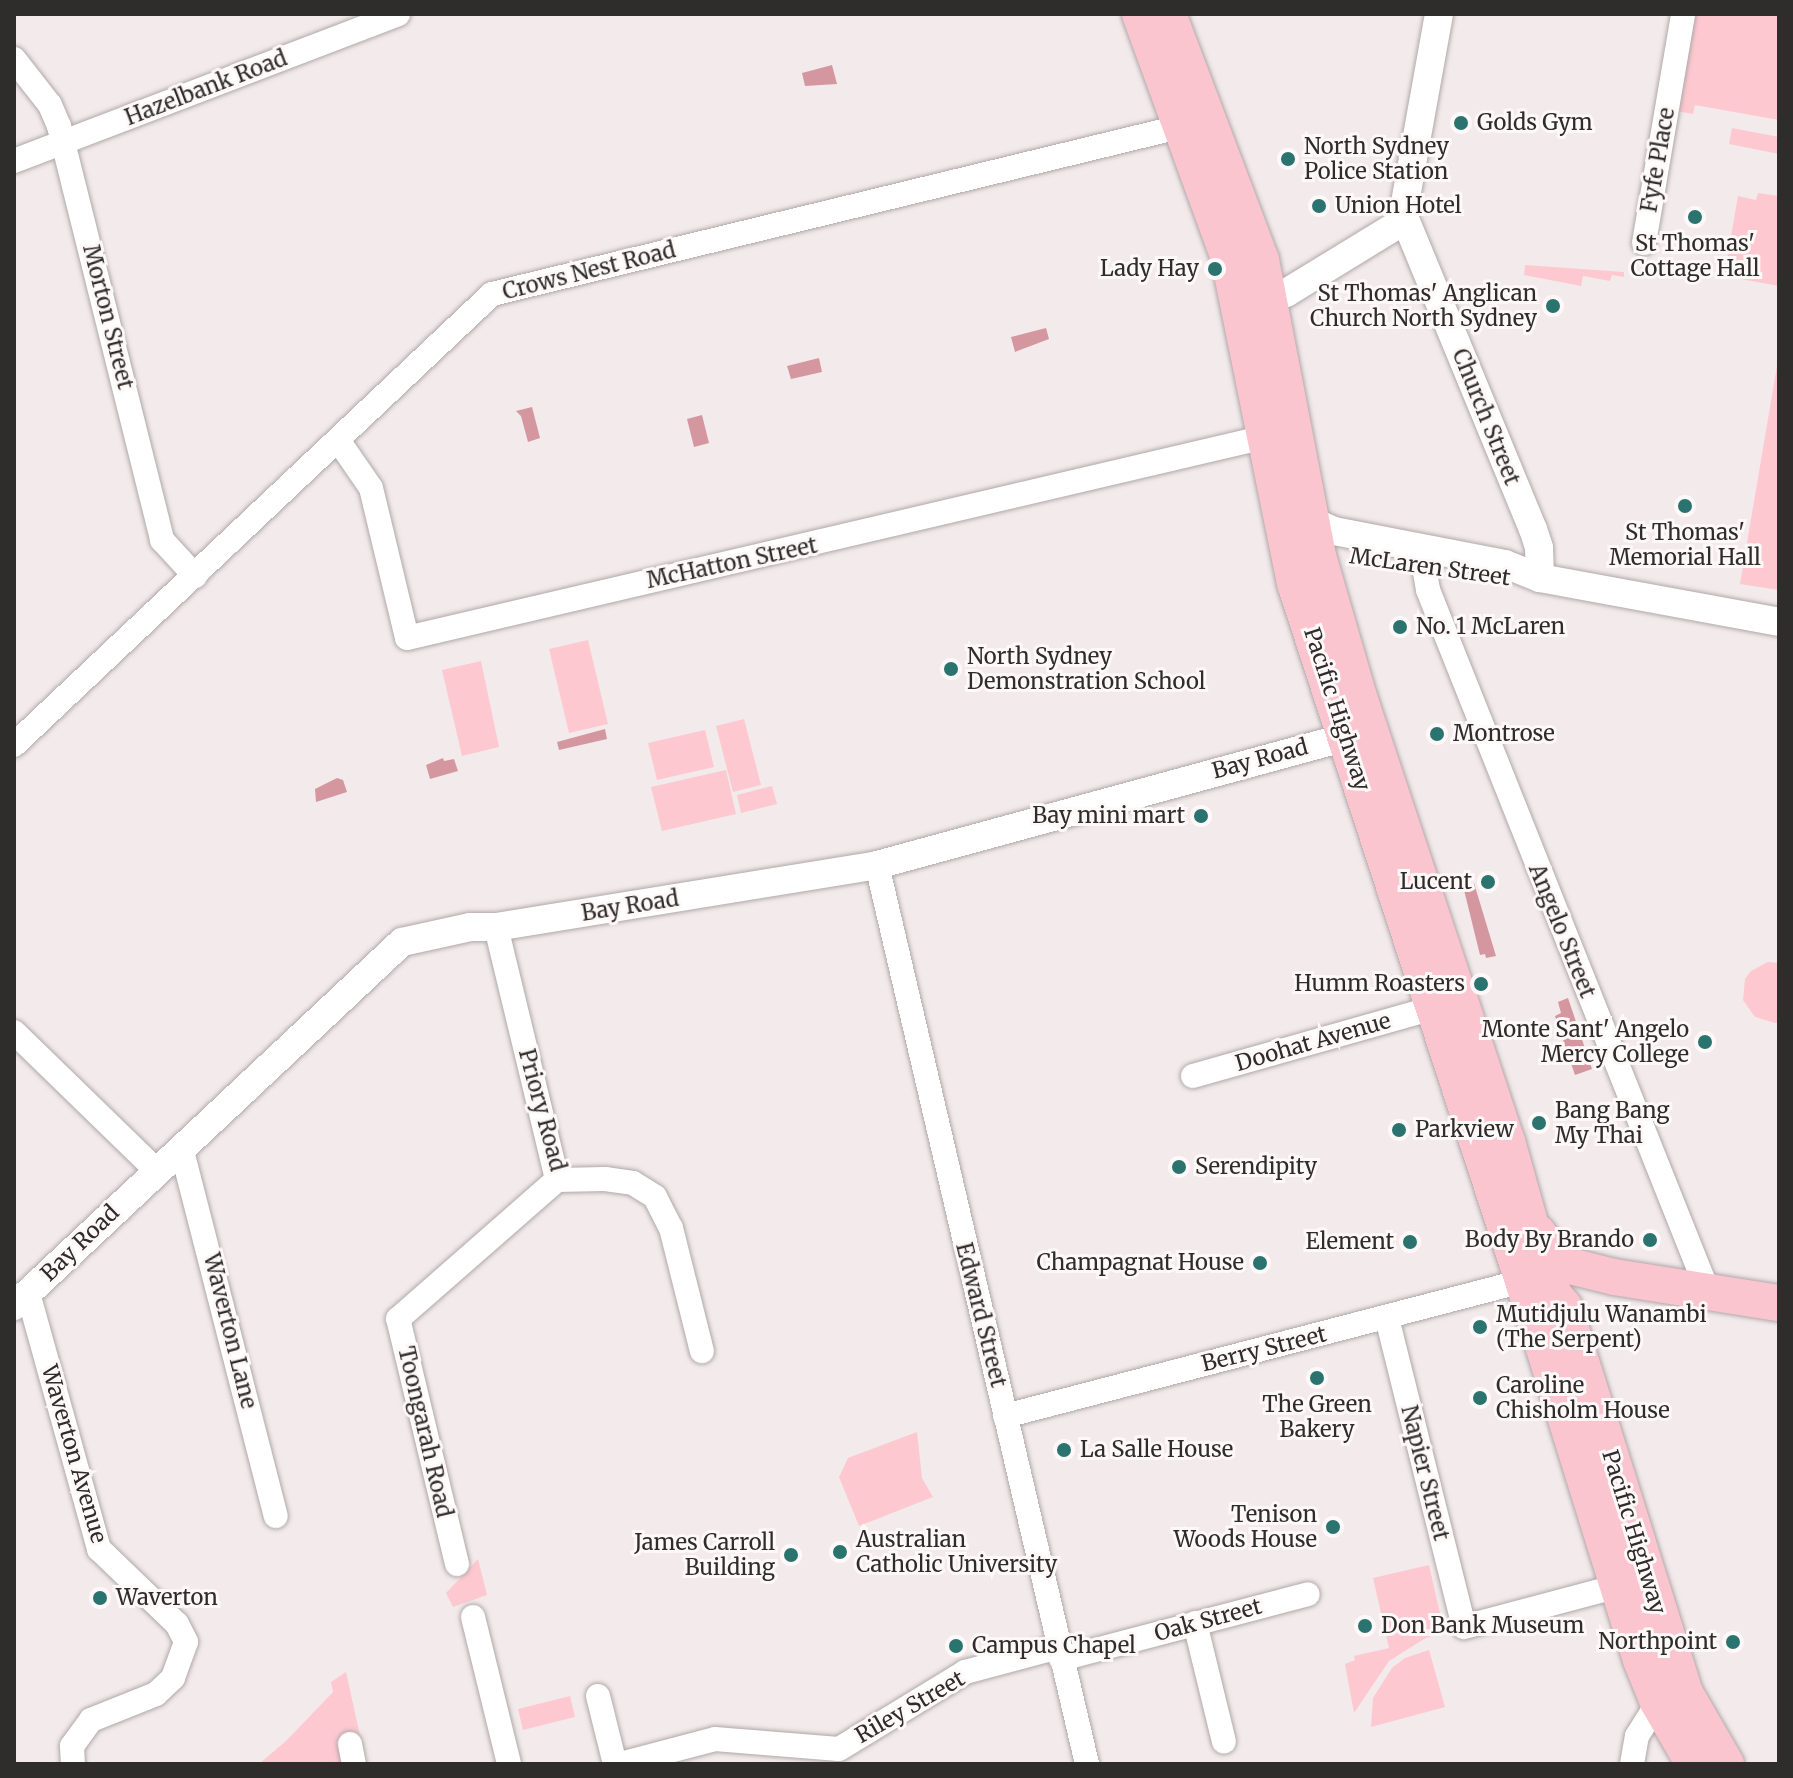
<!DOCTYPE html>
<html>
<head>
<meta charset="utf-8">
<style>
	body { margin:0 }
	#map { position:relative; width:1793px; height:1778px; overflow:hidden; background:#f3eaeb; font-family:Merriweather,serif }
	div>[style] { position:absolute }
	.green>* { inset:0; background:#fec8d0 }
	.water>* { inset:0; background:#d497a0 }
	.roads { filter:drop-shadow(0 0 2px #b0a8a9) drop-shadow(0 0 2px #b0a8a9) }
	.minor>* { height:24px; margin:-12px; padding:0 12px; transform-origin:12px; border-radius:12px; background:#fff }
	.tertiary>* { height:28px; margin:-14px; padding:0 14px; transform-origin:14px; border-radius:14px; background:#fff }
	.primary>* { height:36px; margin:-18px; padding:0 18px; transform-origin:18px; border-radius:18px; background:#fac5ce }
	.dots>* { width:22px; height:22px; translate:-50% -50%; box-sizing:border-box; border:4px solid #fff8f9; border-radius:50% }
	span { translate:-50% -50%; white-space:nowrap; text-align:center; line-height:1.15; -webkit-text-stroke:6px #fff8f9; paint-order:stroke }
	.street-label { font-size:22px; color:#2f2c2c }
	.poi-label { font-size:22px; color:#2f2c2c }
	.left { translate:0 -50%; text-align:left }
	.right { translate:-100% -50%; text-align:right }
	.frame { position:absolute; inset:0; border:16px solid #2f2c2c; pointer-events:none }
</style>
</head>
<body>
<div id="map">
	<div class="green">
		<i style="clip-path:polygon(1688px 14px,1779px 14px,1779px 120px,1695px 105px,1693px 114px,1671px 110px)"></i>
		<i style="clip-path:polygon(1732px 128px,1779px 137px,1779px 154px,1729px 144px)"></i>
		<i style="clip-path:polygon(1758px 193px,1779px 196px,1779px 286px,1724px 276px,1738px 196px,1756px 200px)"></i>
		<i style="clip-path:polygon(1525px 265px,1624px 272px,1624px 277px,1612px 275px,1610px 281px,1583px 276px,1581px 286px,1524px 275px)"></i>
		<i style="clip-path:polygon(1779px 354px,1779px 590px,1740px 584px)"></i>
		<i style="clip-path:polygon(588px 640px,608px 724px,569px 733px,549px 649px)"></i>
		<i style="clip-path:polygon(481px 661px,499px 747px,462px 756px,442px 670px)"></i>
		<i style="clip-path:polygon(744px 719px,761px 785px,733px 792px,716px 726px)"></i>
		<i style="clip-path:polygon(705px 730px,714px 767px,657px 780px,648px 743px)"></i>
		<i style="clip-path:polygon(726px 770px,736px 814px,662px 831px,651px 787px)"></i>
		<i style="clip-path:polygon(772px 786px,777px 804px,741px 813px,737px 795px)"></i>
		<i style="clip-path:polygon(1768px 962px,1779px 963px,1779px 1022px,1775px 1023px,1755px 1017px,1743px 1000px,1745px 979px,1751px 971px)"></i>
		<i style="clip-path:polygon(917px 1432px,922px 1478px,933px 1497px,859px 1526px,839px 1477px,848px 1458px)"></i>
		<i style="clip-path:polygon(478px 1559px,487px 1595px,453px 1607px,446px 1593px)"></i>
		<i style="clip-path:polygon(1429px 1565px,1444px 1631px,1424px 1639px,1389px 1661px,1354px 1713px,1345px 1664px,1355px 1660px,1354px 1656px,1389px 1648px,1373px 1578px)"></i>
		<i style="clip-path:polygon(1429px 1650px,1445px 1707px,1371px 1727px,1373px 1698px,1392px 1668px,1405px 1658px)"></i>
		<i style="clip-path:polygon(346px 1672px,361px 1740px,344px 1744px,347px 1764px,259px 1764px,287px 1740px,333px 1692px,331px 1682px)"></i>
		<i style="clip-path:polygon(570px 1696px,575px 1717px,523px 1730px,518px 1709px)"></i>
	</div>
	<div class="water">
		<i style="clip-path:polygon(832px 65px,837px 84px,805px 86px,802px 73px)"></i>
		<i style="clip-path:polygon(1046px 328px,1049px 339px,1015px 352px,1011px 337px)"></i>
		<i style="clip-path:polygon(819px 358px,822px 372px,791px 379px,787px 366px)"></i>
		<i style="clip-path:polygon(532px 407px,540px 438px,528px 442px,521px 416px,516px 411px)"></i>
		<i style="clip-path:polygon(702px 415px,709px 443px,694px 447px,687px 419px)"></i>
		<i style="clip-path:polygon(605px 729px,607px 739px,559px 750px,557px 742px)"></i>
		<i style="clip-path:polygon(443px 758px,444px 761px,454px 759px,458px 771px,430px 779px,426px 765px)"></i>
		<i style="clip-path:polygon(337px 778px,343px 780px,347px 792px,316px 802px,315px 789px)"></i>
		<i style="clip-path:polygon(1474px 883px,1496px 956px,1486px 958px,1485px 954px,1480px 955px,1463px 886px)"></i>
		<i style="clip-path:polygon(1568px 998px,1592px 1069px,1575px 1075px,1555px 1016px,1561px 1013px,1558px 1002px)"></i>
	</div>
	<div class="roads">
		<div class="minor">
			<i style="left:14px;top:59px;width:58px;rotate:52deg"></i>
			<i style="left:50px;top:105px;width:23px;rotate:67deg"></i>
			<i style="left:59px;top:126px;width:427px;rotate:76deg"></i>
			<i style="left:162px;top:540px;width:49px;rotate:47.5deg"></i>
			<i style="left:14px;top:161px;width:411px;rotate:-20.9deg"></i>
			<i style="left:1644px;top:243px;width:232px;rotate:-80.3deg"></i>
			<i style="left:338px;top:440px;width:58px;rotate:55.5deg"></i>
			<i style="left:371px;top:488px;width:154px;rotate:76.5deg"></i>
			<i style="left:407px;top:638px;width:881px;rotate:-13.18deg"></i>
			<i style="left:1424px;top:567px;width:23px;rotate:80deg"></i>
			<i style="left:1428px;top:590px;width:756px;rotate:68.25deg"></i>
			<i style="left:14px;top:745px;width:657px;rotate:-43.34deg"></i>
			<i style="left:492px;top:294px;width:711px;rotate:-13.66deg"></i>
			<i style="left:877px;top:865px;width:923px;rotate:76.85deg"></i>
			<i style="left:496px;top:927px;width:260px;rotate:76.4deg"></i>
			<i style="left:557px;top:1180px;width:48px;rotate:-1.2deg"></i>
			<i style="left:605px;top:1179px;width:28px;rotate:8deg"></i>
			<i style="left:633px;top:1183px;width:26px;rotate:32deg"></i>
			<i style="left:655px;top:1197px;width:35px;rotate:63deg"></i>
			<i style="left:671px;top:1228px;width:127px;rotate:75.9deg"></i>
			<i style="left:14px;top:1032px;width:198px;rotate:44.2deg"></i>
			<i style="left:1193px;top:1076px;width:250px;rotate:-15.8deg"></i>
			<i style="left:181px;top:1147px;width:381px;rotate:75.6deg"></i>
			<i style="left:28px;top:1293px;width:266px;rotate:74.5deg"></i>
			<i style="left:99px;top:1549px;width:108px;rotate:43.9deg"></i>
			<i style="left:177px;top:1624px;width:20px;rotate:63deg"></i>
			<i style="left:186px;top:1642px;width:38px;rotate:110deg"></i>
			<i style="left:173px;top:1678px;width:23px;rotate:137deg"></i>
			<i style="left:156px;top:1694px;width:70px;rotate:158.2deg"></i>
			<i style="left:91px;top:1720px;width:32px;rotate:126deg"></i>
			<i style="left:72px;top:1746px;width:18px;rotate:87deg"></i>
			<i style="left:1387px;top:1318px;width:318px;rotate:76deg"></i>
			<i style="left:1464px;top:1627px;width:159px;rotate:-14.9deg"></i>
			<i style="left:1005px;top:1416px;width:535px;rotate:-14.61deg"></i>
			<i style="left:457px;top:1564px;width:252px;rotate:-103.5deg"></i>
			<i style="left:398px;top:1319px;width:211px;rotate:-41.2deg"></i>
			<i style="left:473px;top:1617px;width:151px;rotate:76.2deg"></i>
			<i style="left:1195px;top:1623px;width:122px;rotate:76.3deg"></i>
			<i style="left:1061px;top:1659px;width:255px;rotate:-14.7deg"></i>
			<i style="left:598px;top:1696px;width:70px;rotate:76deg"></i>
			<i style="left:350px;top:1744px;width:20px;rotate:79deg"></i>
			<i style="left:620px;top:1764px;width:98px;rotate:-14.7deg"></i>
			<i style="left:715px;top:1739px;width:124px;rotate:4.6deg"></i>
			<i style="left:839px;top:1749px;width:148px;rotate:-31.4deg"></i>
			<i style="left:965px;top:1672px;width:96px;rotate:-15deg"></i>
			<i style="left:1632px;top:1764px;width:28px;rotate:-80deg"></i>
			<i style="left:1637px;top:1736px;width:40px;rotate:-58deg"></i>
		</div>
		<div class="tertiary">
			<i style="left:1403px;top:214px;width:341px;rotate:67.6deg"></i>
			<i style="left:1533px;top:529px;width:20px;rotate:72deg"></i>
			<i style="left:1539px;top:548px;width:30px;rotate:88deg"></i>
			<i style="left:1271px;top:297px;width:16px;rotate:-15deg"></i>
			<i style="left:1286px;top:293px;width:130px;rotate:-31.5deg"></i>
			<i style="left:1397px;top:225px;width:13px;rotate:-61deg"></i>
			<i style="left:1403px;top:214px;width:203px;rotate:-79.8deg"></i>
			<i style="left:1311px;top:521px;width:25px;rotate:23deg"></i>
			<i style="left:1334px;top:531px;width:174px;rotate:10.9deg"></i>
			<i style="left:1505px;top:564px;width:38px;rotate:22deg"></i>
			<i style="left:1540px;top:578px;width:243px;rotate:10.4deg"></i>
			<i style="left:14px;top:1306px;width:532px;rotate:-43.17deg"></i>
			<i style="left:402px;top:942px;width:70px;rotate:-12.4deg"></i>
			<i style="left:470px;top:927px;width:26px"></i>
			<i style="left:496px;top:927px;width:386px;rotate:-9.2deg"></i>
			<i style="left:877px;top:865px;width:506px;rotate:-15.25deg"></i>
		</div>
		<div class="primary">
			<i style="left:1140px;top:14px;width:261px;rotate:70deg"></i>
			<i style="left:1229px;top:259px;width:331px;rotate:78.5deg"></i>
			<i style="left:1295px;top:583px;width:734px;rotate:71.91deg"></i>
			<i style="left:1523px;top:1281px;width:397px;rotate:72.7deg"></i>
			<i style="left:1641px;top:1660px;width:45px;rotate:68deg"></i>
			<i style="left:1658px;top:1702px;width:72px;rotate:59.9deg"></i>
			<i style="left:1168px;top:14px;width:263px;rotate:69.3deg"></i>
			<i style="left:1261px;top:260px;width:301px;rotate:79.1deg"></i>
			<i style="left:1318px;top:556px;width:147px;rotate:73.8deg"></i>
			<i style="left:1359px;top:697px;width:468px;rotate:71.6deg"></i>
			<i style="left:1507px;top:1141px;width:114px;rotate:74.3deg"></i>
			<i style="left:1538px;top:1251px;width:47px;rotate:70deg"></i>
			<i style="left:1554px;top:1295px;width:16px;rotate:50deg"></i>
			<i style="left:1564px;top:1307px;width:405px;rotate:72.6deg"></i>
			<i style="left:1685px;top:1693px;width:82px;rotate:60deg"></i>
			<i style="left:1538px;top:1233px;width:29px;rotate:55deg"></i>
			<i style="left:1555px;top:1257px;width:17px;rotate:31deg"></i>
			<i style="left:1570px;top:1266px;width:45px;rotate:14deg"></i>
			<i style="left:1614px;top:1277px;width:167px;rotate:9deg"></i>
		</div>
	</div>
	<div class="dots">
		<i style="left:1461px;top:123px;background:#2a736e"></i>
		<i style="left:1288px;top:159px;background:#2a736e"></i>
		<i style="left:1319px;top:206px;background:#2a736e"></i>
		<i style="left:1695px;top:217px;background:#2a736e"></i>
		<i style="left:1215px;top:269px;background:#2a736e"></i>
		<i style="left:1553px;top:306px;background:#2a736e"></i>
		<i style="left:1685px;top:506px;background:#2a736e"></i>
		<i style="left:1400px;top:627px;background:#2a736e"></i>
		<i style="left:951px;top:669px;background:#2a736e"></i>
		<i style="left:1437px;top:734px;background:#2a736e"></i>
		<i style="left:1201px;top:816px;background:#2a736e"></i>
		<i style="left:1488px;top:882px;background:#2a736e"></i>
		<i style="left:1481px;top:984px;background:#2a736e"></i>
		<i style="left:1705px;top:1042px;background:#2a736e"></i>
		<i style="left:1539px;top:1123px;background:#2a736e"></i>
		<i style="left:1399px;top:1130px;background:#2a736e"></i>
		<i style="left:1179px;top:1167px;background:#2a736e"></i>
		<i style="left:1650px;top:1240px;background:#2a736e"></i>
		<i style="left:1410px;top:1242px;background:#2a736e"></i>
		<i style="left:1260px;top:1263px;background:#2a736e"></i>
		<i style="left:1480px;top:1327px;background:#2a736e"></i>
		<i style="left:1317px;top:1378px;background:#2a736e"></i>
		<i style="left:1480px;top:1398px;background:#2a736e"></i>
		<i style="left:1064px;top:1450px;background:#2a736e"></i>
		<i style="left:1333px;top:1527px;background:#2a736e"></i>
		<i style="left:840px;top:1552px;background:#2a736e"></i>
		<i style="left:791px;top:1555px;background:#2a736e"></i>
		<i style="left:100px;top:1598px;background:#2a736e"></i>
		<i style="left:1365px;top:1626px;background:#2a736e"></i>
		<i style="left:1733px;top:1642px;background:#2a736e"></i>
		<i style="left:956px;top:1646px;background:#2a736e"></i>
	</div>
	<div class="street-label">
		<span style="left:206px;top:88px;rotate:-21deg">Hazelbank Road</span>
		<span style="left:1658px;top:160px;rotate:-80deg">Fyfe Place</span>
		<span style="left:589px;top:271px;rotate:-14deg">Crows Nest Road</span>
		<span style="left:108px;top:317px;rotate:76deg">Morton Street</span>
		<span style="left:1486px;top:417px;rotate:68deg">Church Street</span>
		<span style="left:732px;top:563px;rotate:-12deg">McHatton Street</span>
		<span style="left:1430px;top:567px;rotate:8deg">McLaren Street</span>
		<span style="left:1337px;top:709px;rotate:72deg">Pacific Highway</span>
		<span style="left:1260px;top:759px;rotate:-15deg">Bay Road</span>
		<span style="left:630px;top:906px;rotate:-9deg">Bay Road</span>
		<span style="left:1562px;top:931px;rotate:68deg">Angelo Street</span>
		<span style="left:1313px;top:1042px;rotate:-16deg">Doohat Avenue</span>
		<span style="left:542px;top:1110px;rotate:75deg">Priory Road</span>
		<span style="left:80px;top:1243px;rotate:-44deg">Bay Road</span>
		<span style="left:981px;top:1315px;rotate:76deg">Edward Street</span>
		<span style="left:230px;top:1331px;rotate:76deg">Waverton Lane</span>
		<span style="left:1264px;top:1349px;rotate:-14deg">Berry Street</span>
		<span style="left:425px;top:1432px;rotate:77deg">Toongarah Road</span>
		<span style="left:74px;top:1454px;rotate:74deg">Waverton Avenue</span>
		<span style="left:1425px;top:1473px;rotate:76deg">Napier Street</span>
		<span style="left:1634px;top:1532px;rotate:73deg">Pacific Highway</span>
		<span style="left:1208px;top:1620px;rotate:-15deg">Oak Street</span>
		<span style="left:910px;top:1707px;rotate:-30deg">Riley Street</span>
	</div>
	<div class="poi-label">
		<span class="left" style="left:1477px;top:123px">Golds Gym</span>
		<span class="left" style="left:1304px;top:159px">North Sydney<br>Police Station</span>
		<span class="left" style="left:1335px;top:206px">Union Hotel</span>
		<span style="left:1695px;top:256px">St Thomas'<br>Cottage Hall</span>
		<span class="right" style="left:1199px;top:269px">Lady Hay</span>
		<span class="right" style="left:1537px;top:306px">St Thomas' Anglican<br>Church North Sydney</span>
		<span style="left:1685px;top:545px">St Thomas'<br>Memorial Hall</span>
		<span class="left" style="left:1416px;top:627px">No. 1 McLaren</span>
		<span class="left" style="left:967px;top:669px">North Sydney<br>Demonstration School</span>
		<span class="left" style="left:1453px;top:734px">Montrose</span>
		<span class="right" style="left:1185px;top:816px">Bay mini mart</span>
		<span class="right" style="left:1472px;top:882px">Lucent</span>
		<span class="right" style="left:1465px;top:984px">Humm Roasters</span>
		<span class="right" style="left:1689px;top:1042px">Monte Sant' Angelo<br>Mercy College</span>
		<span class="left" style="left:1555px;top:1123px">Bang Bang<br>My Thai</span>
		<span class="left" style="left:1415px;top:1130px">Parkview</span>
		<span class="left" style="left:1195px;top:1167px">Serendipity</span>
		<span class="right" style="left:1634px;top:1240px">Body By Brando</span>
		<span class="right" style="left:1394px;top:1242px">Element</span>
		<span class="right" style="left:1244px;top:1263px">Champagnat House</span>
		<span class="left" style="left:1496px;top:1327px">Mutidjulu Wanambi<br>(The Serpent)</span>
		<span class="left" style="left:1496px;top:1398px">Caroline<br>Chisholm House</span>
		<span style="left:1317px;top:1417px">The Green<br>Bakery</span>
		<span class="left" style="left:1080px;top:1450px">La Salle House</span>
		<span class="right" style="left:1317px;top:1527px">Tenison<br>Woods House</span>
		<span class="left" style="left:856px;top:1552px">Australian<br>Catholic University</span>
		<span class="right" style="left:775px;top:1555px">James Carroll<br>Building</span>
		<span class="left" style="left:116px;top:1598px">Waverton</span>
		<span class="left" style="left:1381px;top:1626px">Don Bank Museum</span>
		<span class="right" style="left:1717px;top:1642px">Northpoint</span>
		<span class="left" style="left:972px;top:1646px">Campus Chapel</span>
	</div>
	<div class="frame"></div>
</div>
</body>
</html>
